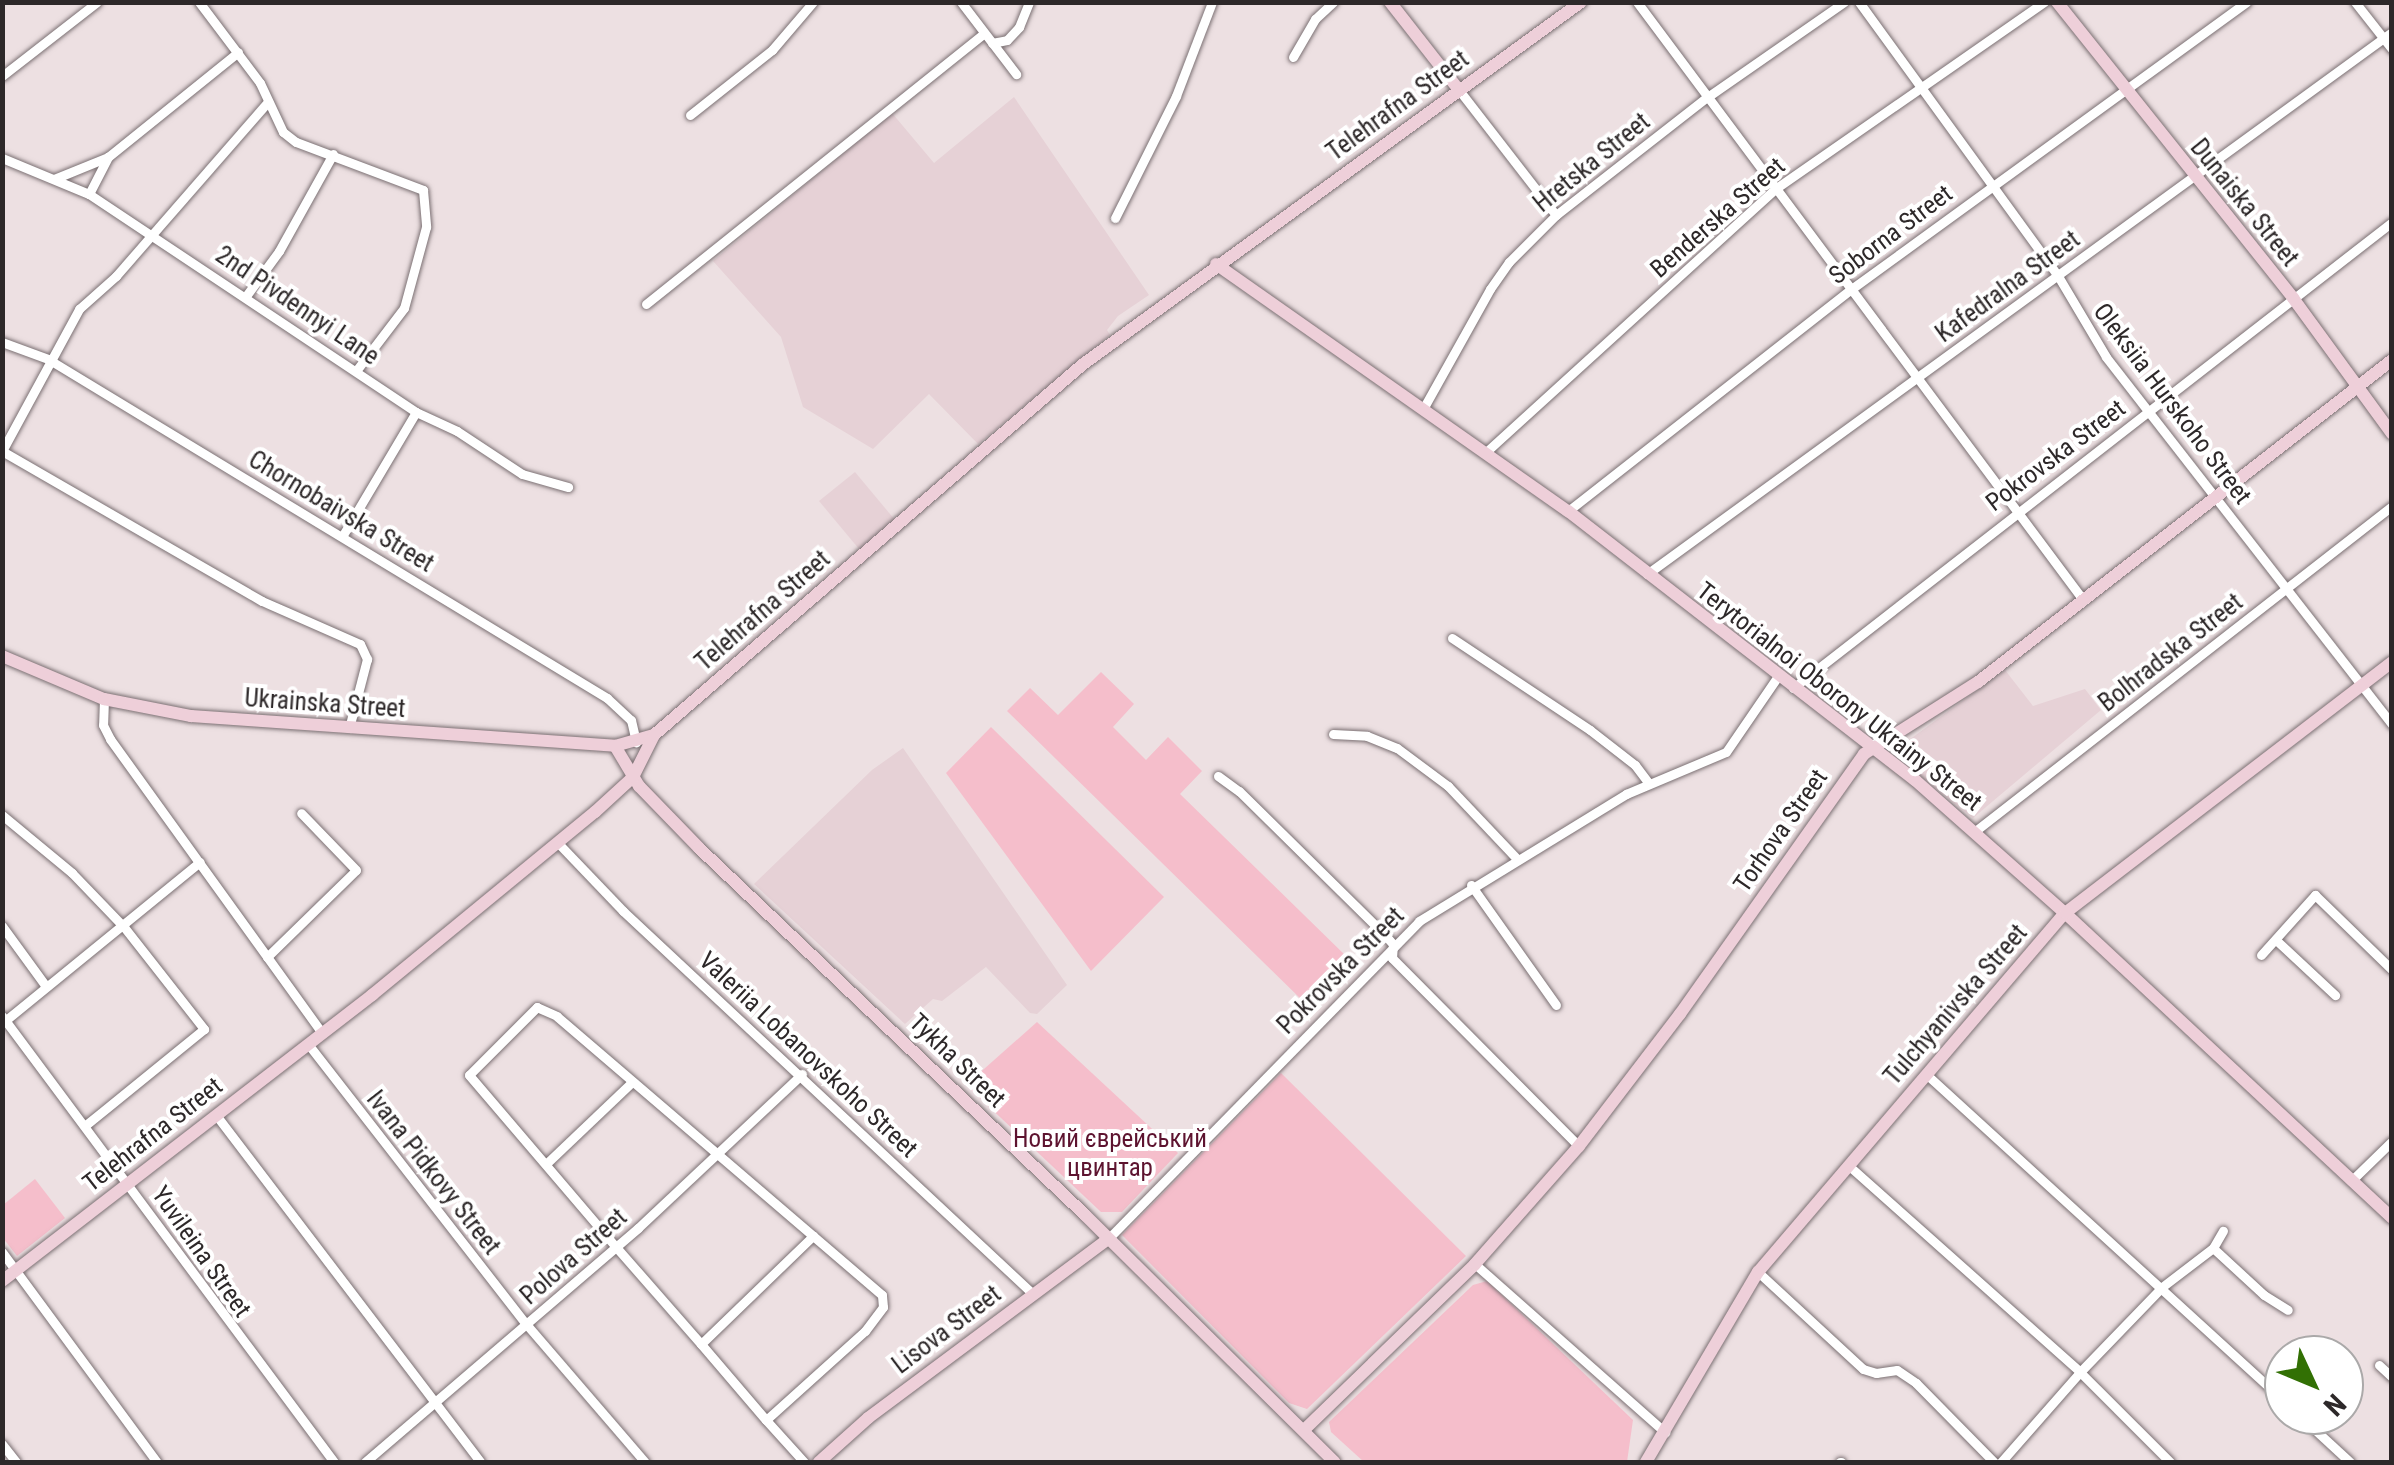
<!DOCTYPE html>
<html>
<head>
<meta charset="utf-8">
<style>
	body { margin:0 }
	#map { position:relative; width:2394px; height:1465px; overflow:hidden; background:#ede0e2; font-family:"Roboto Condensed",sans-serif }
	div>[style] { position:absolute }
	.built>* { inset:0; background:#e6d1d6 }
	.green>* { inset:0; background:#f5becb }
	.roads { filter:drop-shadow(0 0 2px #7b7073) drop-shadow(0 0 2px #7b7073) }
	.street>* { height:9px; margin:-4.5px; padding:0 4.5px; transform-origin:4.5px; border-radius:4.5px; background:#fff }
	.secondary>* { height:12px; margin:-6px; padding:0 6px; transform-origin:6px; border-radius:6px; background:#eecfd9 }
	span { translate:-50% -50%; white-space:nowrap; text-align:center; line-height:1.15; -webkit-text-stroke:8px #fff; paint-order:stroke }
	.street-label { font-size:25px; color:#2d2829 }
	.park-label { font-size:25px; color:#5d132f }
	.frame { position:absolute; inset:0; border:5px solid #2d2829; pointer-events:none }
	.north { position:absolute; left:2264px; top:1335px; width:100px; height:100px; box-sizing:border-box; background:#fff; border:2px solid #aba9a9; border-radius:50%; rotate:134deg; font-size:28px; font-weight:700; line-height:40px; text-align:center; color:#2d2829 }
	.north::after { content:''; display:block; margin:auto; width:35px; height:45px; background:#327004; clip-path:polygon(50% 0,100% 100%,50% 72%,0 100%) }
</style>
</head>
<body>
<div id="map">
	<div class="built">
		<i style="clip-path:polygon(1014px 97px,1149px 295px,1118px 316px,1107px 330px,1110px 335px,978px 444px,929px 394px,873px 449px,803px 407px,781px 337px,713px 261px,892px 113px,934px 163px)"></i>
		<i style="clip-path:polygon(855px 472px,900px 526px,864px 555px,819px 501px)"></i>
		<i style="clip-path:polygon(2005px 670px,2033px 706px,2085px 689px,2101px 710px,1973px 818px,1891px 753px)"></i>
		<i style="clip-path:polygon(903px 748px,1067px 985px,1037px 1014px,1030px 1013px,986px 967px,942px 1001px,933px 999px,905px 1024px,754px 884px,872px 770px)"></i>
	</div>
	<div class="green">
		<i style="clip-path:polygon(1101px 672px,1134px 704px,1113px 727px,1146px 760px,1168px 737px,1202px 771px,1180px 794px,1347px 957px,1304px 1002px,1007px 711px,1030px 688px,1058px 715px)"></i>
		<i style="clip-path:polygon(991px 727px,1164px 897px,1091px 971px,946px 773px)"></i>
		<i style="clip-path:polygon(1037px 1022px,1178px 1153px,1122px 1212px,1101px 1212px,966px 1085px)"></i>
		<i style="clip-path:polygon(1281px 1073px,1466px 1256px,1307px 1409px,1289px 1403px,1122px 1235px)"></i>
		<i style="clip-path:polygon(35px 1179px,65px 1218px,17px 1256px,3px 1238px,3px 1205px)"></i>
		<i style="clip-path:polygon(1487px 1281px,1633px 1420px,1627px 1462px,1364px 1462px,1331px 1432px,1329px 1422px,1473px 1285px)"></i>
	</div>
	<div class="roads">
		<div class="street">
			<i style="left:199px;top:2px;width:101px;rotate:53deg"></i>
			<i style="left:260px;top:83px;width:54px;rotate:64.9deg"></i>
			<i style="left:283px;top:132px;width:16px;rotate:38deg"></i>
			<i style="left:296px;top:142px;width:136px;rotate:20.7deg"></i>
			<i style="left:423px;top:190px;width:37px;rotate:85deg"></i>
			<i style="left:426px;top:227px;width:84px;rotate:105.2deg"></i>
			<i style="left:404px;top:308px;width:79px;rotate:127.3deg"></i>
			<i style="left:961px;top:2px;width:91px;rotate:52.6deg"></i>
			<i style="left:1637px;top:2px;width:747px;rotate:53.27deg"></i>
			<i style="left:1859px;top:2px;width:339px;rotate:54deg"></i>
			<i style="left:2058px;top:276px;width:94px;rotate:59.3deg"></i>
			<i style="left:2106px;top:357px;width:466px;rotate:52.1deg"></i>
			<i style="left:2355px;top:2px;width:60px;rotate:51.8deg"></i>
			<i style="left:992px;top:43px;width:15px;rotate:-11deg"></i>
			<i style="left:1007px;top:40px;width:18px;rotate:-47deg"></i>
			<i style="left:1019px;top:27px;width:27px;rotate:-68deg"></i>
			<i style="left:1293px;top:57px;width:44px;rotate:-59.9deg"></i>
			<i style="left:1315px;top:19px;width:25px;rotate:-43deg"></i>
			<i style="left:2px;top:76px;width:120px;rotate:-37.9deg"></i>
			<i style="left:1459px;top:90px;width:158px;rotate:52.2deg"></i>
			<i style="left:690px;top:115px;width:105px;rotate:-38.4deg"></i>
			<i style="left:772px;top:50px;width:63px;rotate:-49.5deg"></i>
			<i style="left:2px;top:158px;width:94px;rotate:22.5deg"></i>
			<i style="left:89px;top:194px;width:393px;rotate:33.7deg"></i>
			<i style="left:416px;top:412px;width:45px;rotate:24.9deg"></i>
			<i style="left:457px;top:431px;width:78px;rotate:33.5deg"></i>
			<i style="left:522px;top:474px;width:48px;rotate:15.8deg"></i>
			<i style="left:54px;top:179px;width:58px;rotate:-22.2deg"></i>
			<i style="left:89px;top:194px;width:42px;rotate:-62.8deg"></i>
			<i style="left:108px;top:157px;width:167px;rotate:-38.9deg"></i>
			<i style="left:1115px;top:218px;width:136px;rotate:-63.4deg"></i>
			<i style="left:1176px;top:96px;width:101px;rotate:-69deg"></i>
			<i style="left:246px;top:296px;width:56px;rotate:-53.7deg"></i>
			<i style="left:279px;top:251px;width:111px;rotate:-60.9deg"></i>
			<i style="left:646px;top:304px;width:432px;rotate:-38.7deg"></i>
			<i style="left:2px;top:342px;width:49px;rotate:20.3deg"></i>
			<i style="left:48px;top:359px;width:654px;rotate:31.23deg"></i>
			<i style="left:607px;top:698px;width:33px;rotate:43deg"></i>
			<i style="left:631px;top:720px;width:23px;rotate:77deg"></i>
			<i style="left:1423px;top:409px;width:137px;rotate:-60.8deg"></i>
			<i style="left:1490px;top:289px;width:33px;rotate:-55deg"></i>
			<i style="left:1509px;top:262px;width:66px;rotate:-45deg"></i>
			<i style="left:1556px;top:215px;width:190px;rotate:-38deg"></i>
			<i style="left:1706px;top:98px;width:168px;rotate:-34.8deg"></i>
			<i style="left:2px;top:451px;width:300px;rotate:30deg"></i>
			<i style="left:262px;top:601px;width:107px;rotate:23.7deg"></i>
			<i style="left:360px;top:644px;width:17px;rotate:65deg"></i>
			<i style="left:367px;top:659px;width:71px;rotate:104.6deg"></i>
			<i style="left:2px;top:451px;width:162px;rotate:-61.5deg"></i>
			<i style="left:79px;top:309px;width:50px;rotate:-41.7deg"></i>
			<i style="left:116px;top:276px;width:231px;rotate:-48.9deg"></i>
			<i style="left:1486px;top:452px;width:391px;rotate:-42.3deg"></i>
			<i style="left:1775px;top:189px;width:328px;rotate:-34.8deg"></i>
			<i style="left:1568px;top:511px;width:358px;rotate:-38.1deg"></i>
			<i style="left:1850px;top:290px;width:490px;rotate:-36deg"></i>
			<i style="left:343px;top:535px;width:143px;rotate:-59.3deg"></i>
			<i style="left:1647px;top:574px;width:921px;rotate:-36.04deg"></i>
			<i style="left:1452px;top:638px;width:166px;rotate:33.7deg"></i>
			<i style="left:1590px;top:730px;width:57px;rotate:37.9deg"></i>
			<i style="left:1635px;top:765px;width:21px;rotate:53deg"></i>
			<i style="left:1793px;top:688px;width:759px;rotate:-37.88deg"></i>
			<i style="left:104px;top:699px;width:26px;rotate:92deg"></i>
			<i style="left:103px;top:725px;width:16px;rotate:63deg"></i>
			<i style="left:110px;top:739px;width:362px;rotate:54.2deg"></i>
			<i style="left:1333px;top:734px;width:34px;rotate:3deg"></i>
			<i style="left:1367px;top:736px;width:32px;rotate:22deg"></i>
			<i style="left:1397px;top:748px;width:64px;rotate:36.7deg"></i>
			<i style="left:1448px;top:786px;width:99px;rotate:46.6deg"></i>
			<i style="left:1218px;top:776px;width:26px;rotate:36deg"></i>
			<i style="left:1239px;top:791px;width:204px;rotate:44.6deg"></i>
			<i style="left:1384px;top:934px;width:13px;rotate:48deg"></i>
			<i style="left:1393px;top:944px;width:14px;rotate:94deg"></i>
			<i style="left:1392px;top:958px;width:265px;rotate:45.2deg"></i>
			<i style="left:2px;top:815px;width:91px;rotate:39.6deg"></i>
			<i style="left:72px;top:873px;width:75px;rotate:46.1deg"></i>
			<i style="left:124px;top:927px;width:130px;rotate:51.9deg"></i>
			<i style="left:204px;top:1029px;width:152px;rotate:140.9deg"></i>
			<i style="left:1974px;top:832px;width:530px;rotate:-37.95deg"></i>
			<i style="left:558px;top:843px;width:94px;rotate:46.3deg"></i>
			<i style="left:623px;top:911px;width:561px;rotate:43.05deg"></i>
			<i style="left:1471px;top:885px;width:147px;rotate:54.7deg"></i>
			<i style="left:2px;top:926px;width:73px;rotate:53.9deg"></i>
			<i style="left:2276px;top:940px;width:81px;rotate:43deg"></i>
			<i style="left:2261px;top:955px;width:81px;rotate:-48deg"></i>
			<i style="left:2315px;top:895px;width:107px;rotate:44.2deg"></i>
			<i style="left:267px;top:957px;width:124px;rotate:-44.3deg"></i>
			<i style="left:356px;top:870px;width:79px;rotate:-134deg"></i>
			<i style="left:2px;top:1016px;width:556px;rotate:53.34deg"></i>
			<i style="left:6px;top:1020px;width:250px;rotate:-39.2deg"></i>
			<i style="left:308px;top:1044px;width:356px;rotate:52.1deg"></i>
			<i style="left:527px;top:1325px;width:181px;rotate:49.3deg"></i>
			<i style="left:1926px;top:1074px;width:485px;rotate:42.4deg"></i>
			<i style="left:216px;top:1115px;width:436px;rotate:52.7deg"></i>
			<i style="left:546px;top:1164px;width:119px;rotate:-43.6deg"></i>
			<i style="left:1848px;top:1165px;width:311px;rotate:41.7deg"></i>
			<i style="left:2080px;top:1372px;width:127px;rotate:45deg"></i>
			<i style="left:2351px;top:1181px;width:57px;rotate:-44.3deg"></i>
			<i style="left:1108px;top:1239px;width:445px;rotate:-45.6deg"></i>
			<i style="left:1419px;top:921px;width:243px;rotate:-31.5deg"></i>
			<i style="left:1626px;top:794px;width:108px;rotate:-22.8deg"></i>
			<i style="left:1726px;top:752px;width:92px;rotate:-55.6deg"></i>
			<i style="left:2213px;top:1248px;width:69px;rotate:42.7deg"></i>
			<i style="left:2264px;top:1295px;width:28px;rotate:32deg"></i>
			<i style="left:2px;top:1252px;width:261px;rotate:53.6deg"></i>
			<i style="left:1475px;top:1264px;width:254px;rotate:41.5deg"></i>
			<i style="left:1758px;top:1272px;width:143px;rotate:42.7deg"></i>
			<i style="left:1863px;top:1369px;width:14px;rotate:17deg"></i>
			<i style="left:1876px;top:1373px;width:21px;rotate:-8deg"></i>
			<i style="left:1897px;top:1370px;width:23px;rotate:34deg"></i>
			<i style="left:1916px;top:1383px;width:111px;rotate:45.4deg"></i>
			<i style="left:701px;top:1344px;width:156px;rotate:-44deg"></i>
			<i style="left:2379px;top:1365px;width:18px;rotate:43deg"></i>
			<i style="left:2299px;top:1415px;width:69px;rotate:42.7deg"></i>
			<i style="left:766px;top:1420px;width:133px;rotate:-42deg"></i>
			<i style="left:865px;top:1331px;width:30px;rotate:-53deg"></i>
			<i style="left:883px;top:1307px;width:12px;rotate:-95deg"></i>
			<i style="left:882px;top:1295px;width:428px;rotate:-139.4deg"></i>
			<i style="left:557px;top:1016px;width:22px;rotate:-156deg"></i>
			<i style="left:537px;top:1007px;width:96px;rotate:135deg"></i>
			<i style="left:469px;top:1075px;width:226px;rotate:49.5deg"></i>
			<i style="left:616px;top:1247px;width:129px;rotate:48.8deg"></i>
			<i style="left:701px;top:1344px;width:100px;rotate:49.5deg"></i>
			<i style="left:766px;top:1420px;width:57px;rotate:47.9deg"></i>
			<i style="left:2px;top:1444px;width:23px;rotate:52deg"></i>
			<i style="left:365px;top:1462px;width:360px;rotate:-40.6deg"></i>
			<i style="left:638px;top:1228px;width:225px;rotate:-43.2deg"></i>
			<i style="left:1840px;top:1462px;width:1px"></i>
			<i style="left:2001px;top:1462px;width:120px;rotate:-48.7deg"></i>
			<i style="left:2080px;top:1372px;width:118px;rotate:-46deg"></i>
			<i style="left:2162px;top:1287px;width:64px;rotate:-37.4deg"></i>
			<i style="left:2213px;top:1248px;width:20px;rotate:-60deg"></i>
		</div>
		<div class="secondary">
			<i style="left:1390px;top:2px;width:112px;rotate:51.9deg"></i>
			<i style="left:2057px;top:2px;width:379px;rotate:51.4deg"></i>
			<i style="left:2293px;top:298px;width:168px;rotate:53.9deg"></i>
			<i style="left:1216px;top:264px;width:430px;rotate:35.1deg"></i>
			<i style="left:1568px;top:511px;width:439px;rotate:37.8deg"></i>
			<i style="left:1915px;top:780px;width:200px;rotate:41.6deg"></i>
			<i style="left:2065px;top:913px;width:447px;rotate:43deg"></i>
			<i style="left:2px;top:656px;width:111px;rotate:22.9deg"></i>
			<i style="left:104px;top:699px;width:89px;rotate:11.1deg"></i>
			<i style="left:191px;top:716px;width:425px;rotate:4deg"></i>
			<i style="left:615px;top:746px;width:41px;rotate:-15.8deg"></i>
			<i style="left:615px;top:746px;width:47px;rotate:59deg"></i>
			<i style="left:639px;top:786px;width:86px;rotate:45.9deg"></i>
			<i style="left:699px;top:848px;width:533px;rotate:43.55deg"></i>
			<i style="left:1085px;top:1215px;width:351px;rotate:44.7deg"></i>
			<i style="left:2px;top:1281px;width:468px;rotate:-37.7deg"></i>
			<i style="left:372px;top:995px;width:288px;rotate:-39.4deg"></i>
			<i style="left:595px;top:812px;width:52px;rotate:-42.6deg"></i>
			<i style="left:633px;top:777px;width:47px;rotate:-63.4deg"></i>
			<i style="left:654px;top:735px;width:566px;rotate:-40.84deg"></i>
			<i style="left:1082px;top:365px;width:617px;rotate:-36.03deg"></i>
			<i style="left:1304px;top:1430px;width:238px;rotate:-44.1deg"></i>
			<i style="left:1475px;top:1264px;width:157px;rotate:-48.6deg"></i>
			<i style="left:1579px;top:1146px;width:166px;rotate:-52.6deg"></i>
			<i style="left:1680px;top:1014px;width:319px;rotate:-54.7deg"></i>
			<i style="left:1864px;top:754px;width:135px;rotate:-32.3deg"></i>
			<i style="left:1978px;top:682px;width:524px;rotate:-37.87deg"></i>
			<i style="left:819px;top:1462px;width:66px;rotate:-41.9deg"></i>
			<i style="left:868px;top:1418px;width:299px;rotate:-36.7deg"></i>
			<i style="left:1646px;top:1462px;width:221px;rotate:-59.5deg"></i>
			<i style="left:1758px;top:1272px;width:472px;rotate:-49.5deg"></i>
			<i style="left:2065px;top:913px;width:412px;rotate:-37.5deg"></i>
		</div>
	</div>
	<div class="street-label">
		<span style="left:1398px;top:106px;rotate:-36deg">Telehrafna Street</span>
		<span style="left:1592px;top:163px;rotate:-39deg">Hretska Street</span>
		<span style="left:2244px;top:203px;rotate:51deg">Dunaiska Street</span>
		<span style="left:1718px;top:218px;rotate:-41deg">Benderska Street</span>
		<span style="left:1891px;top:235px;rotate:-37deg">Soborna Street</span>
		<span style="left:2008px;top:287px;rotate:-36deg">Kafedralna Street</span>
		<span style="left:297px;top:306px;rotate:34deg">2nd Pivdennyi Lane</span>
		<span style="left:2172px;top:404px;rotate:53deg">Oleksiia Hurskoho Street</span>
		<span style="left:2056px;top:456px;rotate:-37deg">Pokrovska Street</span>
		<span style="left:341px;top:512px;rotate:31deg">Chornobaivska Street</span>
		<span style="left:763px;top:611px;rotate:-41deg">Telehrafna Street</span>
		<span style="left:2171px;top:653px;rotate:-38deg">Bolhradska Street</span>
		<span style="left:1839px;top:697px;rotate:38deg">Terytorialnoi Oborony Ukrainy Street</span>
		<span style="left:325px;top:704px;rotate:4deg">Ukrainska Street</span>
		<span style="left:1781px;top:831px;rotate:-55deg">Torhova Street</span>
		<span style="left:1341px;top:971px;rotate:-45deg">Pokrovska Street</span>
		<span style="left:1956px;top:1005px;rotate:-49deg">Tulchyanivska Street</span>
		<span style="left:808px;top:1055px;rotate:43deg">Valeriia Lobanovskoho Street</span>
		<span style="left:957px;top:1061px;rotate:44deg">Tykha Street</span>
		<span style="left:153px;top:1135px;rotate:-38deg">Telehrafna Street</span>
		<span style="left:433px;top:1173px;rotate:52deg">Ivana Pidkovy Street</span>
		<span style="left:201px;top:1252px;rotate:55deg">Yuvileina Street</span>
		<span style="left:574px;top:1257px;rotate:-41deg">Polova Street</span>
		<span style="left:947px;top:1330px;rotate:-37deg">Lisova Street</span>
	</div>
	<div class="park-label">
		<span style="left:1110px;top:1154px">Новий єврейський<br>цвинтар</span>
	</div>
	<div class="frame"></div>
	<div class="north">N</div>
</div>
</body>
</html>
